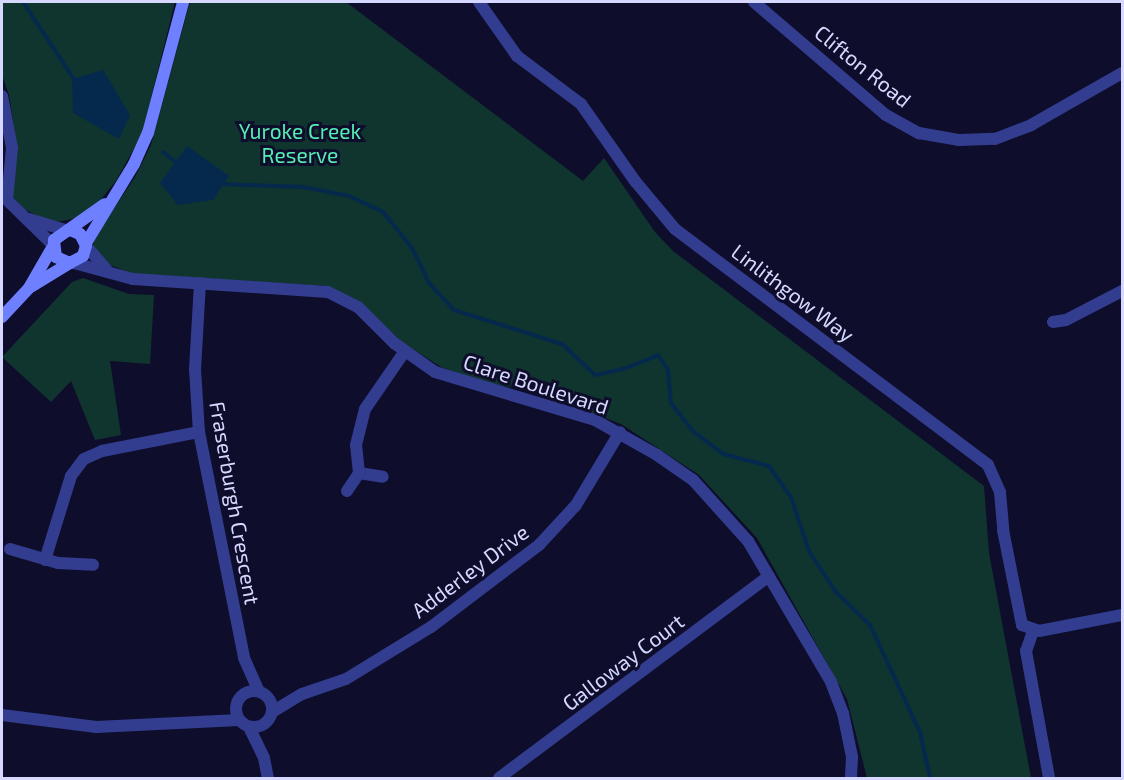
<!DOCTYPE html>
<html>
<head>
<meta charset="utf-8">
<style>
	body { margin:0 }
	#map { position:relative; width:1124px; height:780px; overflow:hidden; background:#0e0d2b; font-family:"Exo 2",sans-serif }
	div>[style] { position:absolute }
	.green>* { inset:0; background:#10352f }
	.water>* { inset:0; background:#04294d }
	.stream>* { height:4px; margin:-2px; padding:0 2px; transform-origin:2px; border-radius:2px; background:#04294d }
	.street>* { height:12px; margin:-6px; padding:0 6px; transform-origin:6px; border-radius:6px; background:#333d8f }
	.street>.ring { margin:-6px; padding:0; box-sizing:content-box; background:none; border:12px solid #333d8f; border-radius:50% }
	.secondary>* { height:12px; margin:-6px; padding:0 6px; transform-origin:6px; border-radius:6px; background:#6e80ff }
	span { translate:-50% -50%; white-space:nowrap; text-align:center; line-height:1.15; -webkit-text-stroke:6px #0e0d2b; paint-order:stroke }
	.street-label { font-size:21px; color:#d7d8ff }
	.park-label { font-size:21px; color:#55edb1 }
	.frame { position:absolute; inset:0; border:3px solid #d7d8ff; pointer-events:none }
</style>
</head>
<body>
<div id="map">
	<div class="green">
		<i style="clip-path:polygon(2px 2px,175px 2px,142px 134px,116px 181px,92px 210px,78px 218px,51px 223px,24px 209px,12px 196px,17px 146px,9px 95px,2px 75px)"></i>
		<i style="clip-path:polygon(190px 2px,346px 2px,583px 181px,604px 158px,655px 232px,673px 251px,984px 486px,989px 553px,1031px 778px,867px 778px,847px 699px,757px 538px,699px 475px,621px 424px,538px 393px,484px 382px,441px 367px,402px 342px,361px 303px,326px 286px,134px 274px,107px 264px,94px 250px,93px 240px,135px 177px,151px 145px)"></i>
		<i style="clip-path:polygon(83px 278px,129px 294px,154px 295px,150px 364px,110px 361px,121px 435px,95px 440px,71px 381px,51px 402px,2px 357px,72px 282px)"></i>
	</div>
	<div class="water">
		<i style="clip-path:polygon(103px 70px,130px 115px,119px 139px,73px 113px,72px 79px)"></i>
		<i style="clip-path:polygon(187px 146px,229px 176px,213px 200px,178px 205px,160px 183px)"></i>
	</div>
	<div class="stream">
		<i style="left:23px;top:2px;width:96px;rotate:56.5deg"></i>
		<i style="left:163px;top:152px;width:19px;rotate:39deg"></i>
		<i style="left:220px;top:184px;width:83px;rotate:2.1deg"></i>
		<i style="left:303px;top:187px;width:47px;rotate:11.1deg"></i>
		<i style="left:349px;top:196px;width:38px;rotate:25deg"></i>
		<i style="left:383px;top:212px;width:46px;rotate:51.1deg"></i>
		<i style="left:412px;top:248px;width:39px;rotate:64deg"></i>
		<i style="left:429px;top:283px;width:37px;rotate:47deg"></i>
		<i style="left:454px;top:310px;width:113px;rotate:17.5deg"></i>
		<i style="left:562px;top:344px;width:45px;rotate:43.2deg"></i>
		<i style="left:595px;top:375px;width:30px;rotate:-12deg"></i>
		<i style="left:624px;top:369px;width:37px;rotate:-22deg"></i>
		<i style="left:658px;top:355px;width:18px;rotate:56deg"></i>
		<i style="left:668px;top:370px;width:33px;rotate:85deg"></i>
		<i style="left:671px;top:403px;width:37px;rotate:52deg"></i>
		<i style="left:694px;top:432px;width:36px;rotate:37deg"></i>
		<i style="left:723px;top:454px;width:48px;rotate:14.6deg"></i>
		<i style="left:769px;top:466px;width:39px;rotate:55deg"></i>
		<i style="left:791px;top:498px;width:58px;rotate:70.9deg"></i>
		<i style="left:810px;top:553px;width:47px;rotate:56.3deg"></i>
		<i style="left:836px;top:592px;width:47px;rotate:44.1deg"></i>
		<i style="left:870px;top:625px;width:118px;rotate:65deg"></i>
		<i style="left:920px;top:732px;width:47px;rotate:77.7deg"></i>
	</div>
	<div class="street">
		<i style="left:479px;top:2px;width:66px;rotate:54.9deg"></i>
		<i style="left:517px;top:56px;width:80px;rotate:36.9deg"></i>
		<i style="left:581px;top:104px;width:94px;rotate:55deg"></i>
		<i style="left:635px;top:181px;width:62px;rotate:50.2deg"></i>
		<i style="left:675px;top:229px;width:392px;rotate:37deg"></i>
		<i style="left:988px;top:465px;width:30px;rotate:66deg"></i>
		<i style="left:1000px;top:492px;width:38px;rotate:85deg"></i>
		<i style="left:1003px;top:530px;width:97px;rotate:78.7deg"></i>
		<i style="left:1022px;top:625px;width:18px;rotate:19deg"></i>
		<i style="left:1039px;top:631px;width:85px;rotate:-10.9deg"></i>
		<i style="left:754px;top:2px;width:174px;rotate:40.6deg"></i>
		<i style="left:886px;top:115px;width:38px;rotate:29deg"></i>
		<i style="left:919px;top:133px;width:41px;rotate:9.9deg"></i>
		<i style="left:959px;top:140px;width:36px;rotate:-2deg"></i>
		<i style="left:995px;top:139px;width:39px;rotate:-21deg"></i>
		<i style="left:1031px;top:125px;width:105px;rotate:-29.7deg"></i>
		<i style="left:2px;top:96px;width:53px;rotate:79.1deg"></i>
		<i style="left:12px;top:148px;width:52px;rotate:95.5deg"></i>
		<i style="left:7px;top:200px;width:63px;rotate:44.4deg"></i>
		<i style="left:29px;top:219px;width:38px;rotate:17deg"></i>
		<i style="left:86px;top:246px;width:32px;rotate:49deg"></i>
		<i style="left:74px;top:263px;width:61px;rotate:15.2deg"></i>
		<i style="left:133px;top:279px;width:195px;rotate:3.8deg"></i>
		<i style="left:328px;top:292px;width:34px;rotate:27deg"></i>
		<i style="left:358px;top:307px;width:51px;rotate:45deg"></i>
		<i style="left:394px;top:343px;width:50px;rotate:35.3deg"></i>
		<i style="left:435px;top:372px;width:167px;rotate:16.7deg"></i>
		<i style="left:595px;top:420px;width:71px;rotate:29.4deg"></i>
		<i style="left:657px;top:455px;width:44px;rotate:34.8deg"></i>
		<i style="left:693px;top:480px;width:82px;rotate:48deg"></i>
		<i style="left:748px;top:541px;width:164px;rotate:59.5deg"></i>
		<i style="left:831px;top:682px;width:33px;rotate:69deg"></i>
		<i style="left:843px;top:713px;width:45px;rotate:78.4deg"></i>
		<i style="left:852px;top:757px;width:21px;rotate:93deg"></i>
		<i style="left:200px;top:283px;width:86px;rotate:93.3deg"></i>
		<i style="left:195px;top:369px;width:63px;rotate:86.4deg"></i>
		<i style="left:199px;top:432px;width:230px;rotate:78.7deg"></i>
		<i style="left:244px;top:658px;width:36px;rotate:66deg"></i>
		<i style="left:1053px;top:322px;width:13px;rotate:-9deg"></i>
		<i style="left:1066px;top:320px;width:63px;rotate:-27.4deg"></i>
		<i style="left:359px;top:473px;width:24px;rotate:9deg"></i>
		<i style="left:347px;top:491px;width:22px;rotate:-56deg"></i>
		<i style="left:359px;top:473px;width:28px;rotate:-96deg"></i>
		<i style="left:356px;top:445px;width:37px;rotate:-76deg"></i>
		<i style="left:365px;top:409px;width:70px;rotate:-55.4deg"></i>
		<i style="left:10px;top:549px;width:50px;rotate:16.3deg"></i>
		<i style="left:58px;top:563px;width:35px;rotate:3deg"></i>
		<i style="left:45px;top:560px;width:88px;rotate:-72.8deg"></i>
		<i style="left:71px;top:476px;width:21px;rotate:-53deg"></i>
		<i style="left:84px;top:459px;width:20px;rotate:-24deg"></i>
		<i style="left:102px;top:451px;width:99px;rotate:-11.1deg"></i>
		<i style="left:1033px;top:631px;width:21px;rotate:109deg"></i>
		<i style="left:1026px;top:651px;width:129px;rotate:79.7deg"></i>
		<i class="ring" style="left:236px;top:691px;width:24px;height:24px"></i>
		<i style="left:272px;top:712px;width:35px;rotate:-31deg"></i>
		<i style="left:302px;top:694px;width:46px;rotate:-18.8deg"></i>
		<i style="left:346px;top:679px;width:100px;rotate:-31.5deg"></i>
		<i style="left:431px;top:627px;width:136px;rotate:-37.2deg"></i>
		<i style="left:539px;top:545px;width:54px;rotate:-47.2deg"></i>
		<i style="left:576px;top:505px;width:85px;rotate:-58.9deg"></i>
		<i style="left:2px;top:715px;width:95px;rotate:7.3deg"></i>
		<i style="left:96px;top:727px;width:143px;rotate:-2.8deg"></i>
		<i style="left:249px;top:727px;width:34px;rotate:64deg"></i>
		<i style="left:264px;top:758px;width:20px;rotate:79deg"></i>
		<i style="left:499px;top:778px;width:337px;rotate:-36.8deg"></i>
	</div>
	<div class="secondary">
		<i style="left:70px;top:230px;width:11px;rotate:22deg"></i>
		<i style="left:80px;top:234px;width:13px;rotate:63deg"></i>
		<i style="left:86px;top:246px;width:10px;rotate:107deg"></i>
		<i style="left:83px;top:256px;width:15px;rotate:152deg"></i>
		<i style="left:70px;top:263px;width:15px;rotate:-157deg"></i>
		<i style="left:56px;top:257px;width:17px;rotate:-97deg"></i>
		<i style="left:54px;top:240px;width:62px;rotate:-35.2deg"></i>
		<i style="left:86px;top:243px;width:92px;rotate:-58.7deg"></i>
		<i style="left:134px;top:164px;width:34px;rotate:-66deg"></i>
		<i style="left:148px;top:133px;width:136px;rotate:-75deg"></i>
		<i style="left:32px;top:286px;width:44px;rotate:-31.2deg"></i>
		<i style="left:2px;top:317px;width:40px;rotate:-47deg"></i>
		<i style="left:29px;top:288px;width:46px;rotate:-60.1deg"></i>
	</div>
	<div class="street-label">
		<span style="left:863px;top:66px;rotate:39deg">Clifton Road</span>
		<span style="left:793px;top:293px;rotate:37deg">Linlithgow Way</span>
		<span style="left:536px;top:384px;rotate:18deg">Clare Boulevard</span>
		<span style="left:235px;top:503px;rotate:80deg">Fraserburgh Crescent</span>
		<span style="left:470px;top:571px;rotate:-37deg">Adderley Drive</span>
		<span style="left:623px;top:662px;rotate:-37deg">Galloway Court</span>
	</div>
	<div class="park-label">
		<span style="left:300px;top:143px">Yuroke Creek<br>Reserve</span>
	</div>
	<div class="frame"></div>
</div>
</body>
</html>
